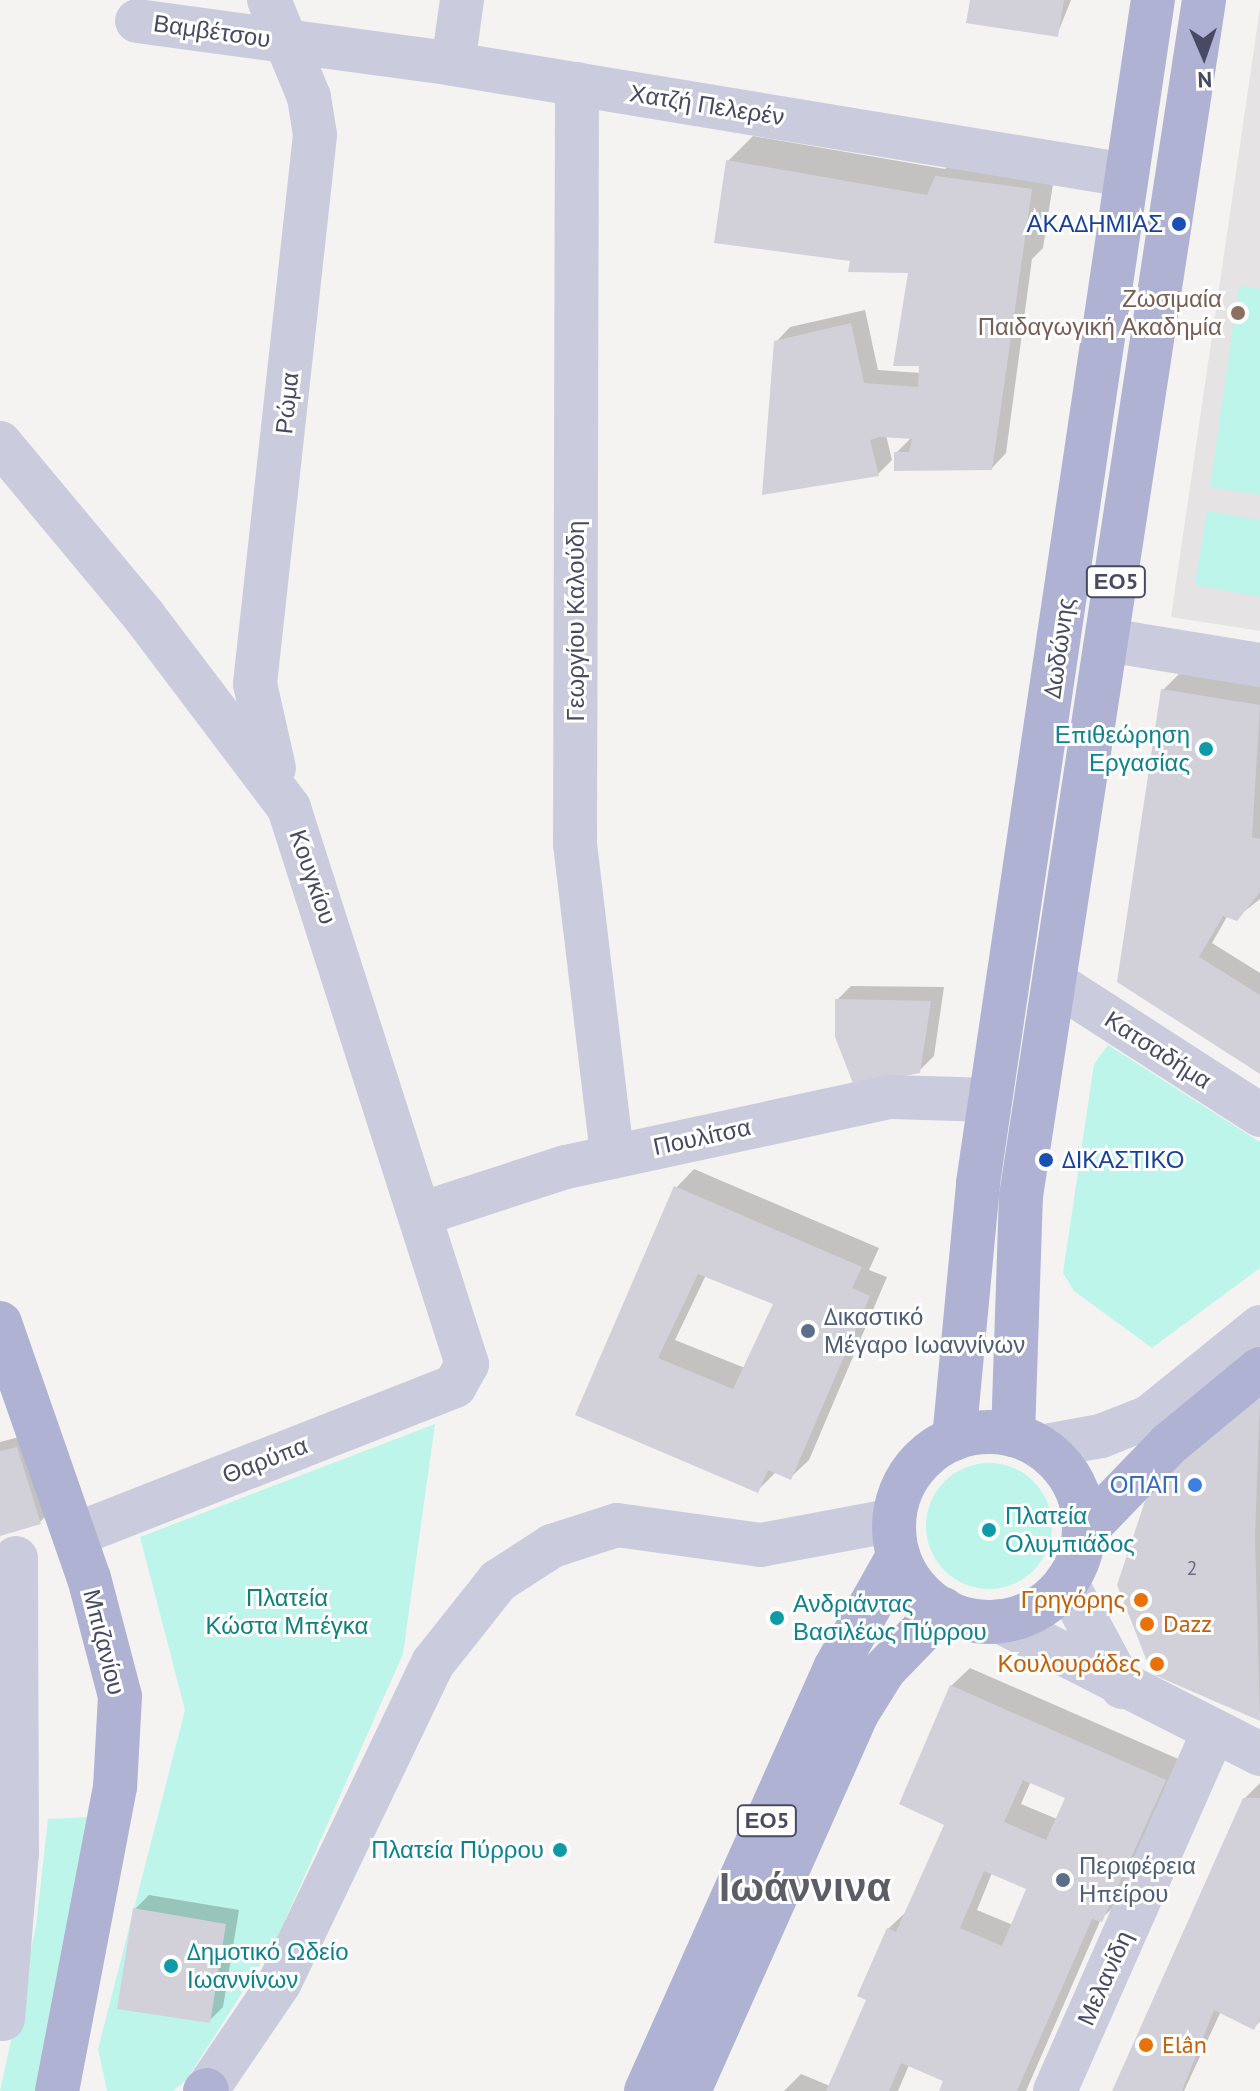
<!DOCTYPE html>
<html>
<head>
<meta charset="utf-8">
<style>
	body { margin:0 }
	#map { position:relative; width:1260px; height:2091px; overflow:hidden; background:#f4f3f2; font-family:"PT Sans",sans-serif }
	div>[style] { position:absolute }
	.education>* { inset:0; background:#e5e3e4 }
	.green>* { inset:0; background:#bdf5ea }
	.round { border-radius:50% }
	.shadow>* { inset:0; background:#0003 }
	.building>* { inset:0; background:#d2d1da }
	.minor>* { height:44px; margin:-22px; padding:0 22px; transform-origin:22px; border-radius:22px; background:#caccdd }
	.major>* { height:44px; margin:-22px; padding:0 22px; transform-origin:22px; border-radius:22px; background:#afb2d3 }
	.major>.ring { margin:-22px; padding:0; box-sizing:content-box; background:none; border:44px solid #afb2d3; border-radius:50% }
	.dots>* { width:22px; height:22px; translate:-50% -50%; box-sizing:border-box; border:4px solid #fff; border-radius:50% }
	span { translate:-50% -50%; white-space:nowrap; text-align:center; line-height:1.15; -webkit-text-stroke:6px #fff; paint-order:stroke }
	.number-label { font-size:20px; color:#6a6c80 }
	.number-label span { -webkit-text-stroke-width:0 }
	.shield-label span { padding:2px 6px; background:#fff; border:2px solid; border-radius:6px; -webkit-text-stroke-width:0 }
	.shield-label { font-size:22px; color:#474a62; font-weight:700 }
	.street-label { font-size:24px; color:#474a62 }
	.transit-label { font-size:24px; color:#164399 }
	.right { translate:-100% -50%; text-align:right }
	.left { translate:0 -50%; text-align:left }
	.education-label { font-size:24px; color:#785e54 }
	.culture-label { font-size:24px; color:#0d838f }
	.service-label { font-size:24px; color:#4e5e75 }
	.shop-label { font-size:24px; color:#366cbe }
	.park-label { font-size:24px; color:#0c8278 }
	.food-label { font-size:24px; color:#c56008 }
	.town-label { font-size:40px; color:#5d5d68; font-weight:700 }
	.north { position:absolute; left:1164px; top:16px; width:80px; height:80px; -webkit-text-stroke:6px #fff; paint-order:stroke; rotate:178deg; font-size:22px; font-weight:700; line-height:32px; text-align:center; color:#474a62 }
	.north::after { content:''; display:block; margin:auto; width:28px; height:36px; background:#474a62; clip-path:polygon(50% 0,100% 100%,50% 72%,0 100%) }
</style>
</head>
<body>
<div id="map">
	<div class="education">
		<i style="clip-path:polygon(1260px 8px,1260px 631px,1171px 617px)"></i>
	</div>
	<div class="green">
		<i style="clip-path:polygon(1239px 286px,1260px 289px,1260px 495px,1210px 487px)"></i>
		<i style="clip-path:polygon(1207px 511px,1260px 520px,1260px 597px,1195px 585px)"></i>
		<i style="clip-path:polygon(1108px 1045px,1260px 1142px,1260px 1268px,1152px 1348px,1074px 1291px,1063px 1273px,1094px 1064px)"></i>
		<i style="clip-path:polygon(435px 1424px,403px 1654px,277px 1938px,187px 2079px,173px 2091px,107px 2091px,98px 2049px,185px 1710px,140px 1537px)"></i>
		<i class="round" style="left:926px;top:1463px;width:126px;height:126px"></i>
		<i style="clip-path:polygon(92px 1817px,35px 2091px,0 2091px,36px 1926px,48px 1819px)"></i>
	</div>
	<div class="shadow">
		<i style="clip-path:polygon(972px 0,1071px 0,1057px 35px)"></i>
		<i style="clip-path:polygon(753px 136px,945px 169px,962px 152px,1056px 165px,1043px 248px,1032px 259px,1006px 453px,992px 468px,896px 453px,912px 437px,886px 435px,892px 460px,878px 474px,776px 342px,790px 327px,865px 310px,878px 370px,921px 373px,913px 271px,852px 260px,728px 161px)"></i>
		<i style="clip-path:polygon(1181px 672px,1260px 684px,1260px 899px,1236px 918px,1228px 915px,1212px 943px,1260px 973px,1260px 1071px,1119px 981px,1163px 690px)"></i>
		<i style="clip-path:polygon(851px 986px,944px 987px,934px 1056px,919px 1071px,837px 1000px)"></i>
		<i style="clip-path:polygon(evenodd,694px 1169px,879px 1248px,869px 1270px,887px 1277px,809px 1460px,790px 1478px,776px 1472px,757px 1491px,578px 1414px,676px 1188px,694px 1169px,706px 1275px,776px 1303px,745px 1368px,675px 1340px,706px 1275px)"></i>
		<i style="clip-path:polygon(1260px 1393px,1260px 1714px,1243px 1713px)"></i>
		<i style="clip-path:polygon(31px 1434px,54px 1508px,40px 1522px,0 1534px,0 1442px)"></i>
		<i style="clip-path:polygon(evenodd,970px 1668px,1183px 1761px,1120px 1901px,1101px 1919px,1026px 2091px,941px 2091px,946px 2080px,909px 2065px,898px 2091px,784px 2091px,801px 2074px,830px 2086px,869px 1999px,888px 1929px,907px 1911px,946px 1824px,951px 1686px,970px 1668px,1031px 1781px,1067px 1797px,1057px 1819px,1021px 1804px,1031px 1781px,970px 1668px,992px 1873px,1029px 1888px,1013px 1925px,977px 1910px,992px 1873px)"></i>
		<i style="clip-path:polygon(1260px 1783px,1260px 2021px,1254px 2028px,1221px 2011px,1184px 2091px,1114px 2091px,1244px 1799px)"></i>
		<i style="clip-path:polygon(149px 1895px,239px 1910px,223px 2007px,209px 2021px,135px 1909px)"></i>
	</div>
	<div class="building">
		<i style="clip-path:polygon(970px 0,1064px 0,1058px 37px,966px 23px)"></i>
		<i style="clip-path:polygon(726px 160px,927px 195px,935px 176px,1032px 189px,992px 470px,894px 471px,894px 452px,909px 452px,912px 439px,880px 437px,870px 440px,879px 476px,762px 495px,774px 341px,851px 323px,864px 383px,918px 387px,919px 366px,893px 366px,908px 273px,848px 272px,850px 261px,714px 243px)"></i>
		<i style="clip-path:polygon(1161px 689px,1260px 705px,1252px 837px,1260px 839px,1260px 892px,1237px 921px,1223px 916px,1199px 957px,1260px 995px,1260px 1074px,1117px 982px)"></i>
		<i style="clip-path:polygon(835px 999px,931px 1001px,920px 1073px,854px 1086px,835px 1037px)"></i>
		<i style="clip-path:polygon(evenodd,674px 1186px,862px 1267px,852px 1288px,870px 1296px,791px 1480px,768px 1470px,758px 1493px,575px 1415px,674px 1186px,698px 1274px,773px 1304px,733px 1389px,658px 1358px,698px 1274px)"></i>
		<i style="clip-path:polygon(1260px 1397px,1255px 1536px,1260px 1721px,1152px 1674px,1117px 1585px,1151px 1483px)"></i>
		<i style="clip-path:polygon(17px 1447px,41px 1524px,0 1536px,0 1451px)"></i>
		<i style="clip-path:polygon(evenodd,950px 1685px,1166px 1780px,1102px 1922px,1092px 1919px,1017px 2091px,939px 2091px,943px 2081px,901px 2063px,889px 2091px,826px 2091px,866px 2000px,857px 1996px,887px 1928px,896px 1932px,944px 1825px,899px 1804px,950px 1685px,1023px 1780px,1065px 1798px,1046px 1840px,1004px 1822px,1023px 1780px,950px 1685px,984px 1871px,1026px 1889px,1002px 1946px,960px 1928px,984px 1871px)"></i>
		<i style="clip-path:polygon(1243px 1798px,1260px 1798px,1260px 2018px,1254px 2030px,1214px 2010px,1182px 2091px,1112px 2091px)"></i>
		<i style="clip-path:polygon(133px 1908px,226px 1924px,210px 2023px,117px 2009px)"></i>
	</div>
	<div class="minor">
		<i style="left:269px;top:0;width:105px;rotate:67.6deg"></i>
		<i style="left:309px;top:97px;width:38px;rotate:81deg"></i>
		<i style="left:315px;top:135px;width:552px;rotate:96.24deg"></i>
		<i style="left:255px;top:684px;width:86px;rotate:77.3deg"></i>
		<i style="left:137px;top:21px;width:319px;rotate:7.7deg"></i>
		<i style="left:453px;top:64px;width:682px;rotate:9.37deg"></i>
		<i style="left:453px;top:64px;width:65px;rotate:-82deg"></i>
		<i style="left:577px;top:84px;width:760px;rotate:90.15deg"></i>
		<i style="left:575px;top:844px;width:314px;rotate:83.2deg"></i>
		<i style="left:0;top:443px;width:225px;rotate:50.2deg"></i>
		<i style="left:144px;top:616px;width:241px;rotate:52.9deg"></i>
		<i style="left:289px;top:808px;width:584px;rotate:72.25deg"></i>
		<i style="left:467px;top:1364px;width:25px;rotate:119deg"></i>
		<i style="left:455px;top:1386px;width:409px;rotate:158.6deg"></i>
		<i style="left:1107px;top:640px;width:155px;rotate:9.3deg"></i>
		<i style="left:1057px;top:984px;width:242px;rotate:32.8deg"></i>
		<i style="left:421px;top:1214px;width:152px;rotate:-18deg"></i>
		<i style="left:566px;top:1167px;width:332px;rotate:-12.2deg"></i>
		<i style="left:891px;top:1097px;width:99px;rotate:1.7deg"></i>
		<i style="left:1040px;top:1447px;width:62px;rotate:-10.2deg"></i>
		<i style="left:1101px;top:1436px;width:52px;rotate:-21.6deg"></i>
		<i style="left:1149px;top:1417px;width:143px;rotate:-39deg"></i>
		<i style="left:1066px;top:1582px;width:119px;rotate:61.9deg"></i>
		<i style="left:999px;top:1621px;width:293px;rotate:27deg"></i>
		<i style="left:3px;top:2019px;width:166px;rotate:-85.2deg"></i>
		<i style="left:17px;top:1854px;width:296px;rotate:-90.2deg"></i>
		<i style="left:206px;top:2091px;width:132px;rotate:-55.8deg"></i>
		<i style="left:280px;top:1982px;width:354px;rotate:-64.4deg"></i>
		<i style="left:433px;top:1663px;width:105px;rotate:-51.6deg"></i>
		<i style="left:498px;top:1581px;width:64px;rotate:-32.9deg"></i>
		<i style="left:552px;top:1546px;width:68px;rotate:-17.9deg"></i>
		<i style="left:617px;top:1525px;width:145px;rotate:7.9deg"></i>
		<i style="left:761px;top:1545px;width:135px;rotate:-10.6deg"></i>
		<i style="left:1055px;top:2091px;width:391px;rotate:-66.2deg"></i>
	</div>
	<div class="major">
		<i style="left:0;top:1323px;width:270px;rotate:70.8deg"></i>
		<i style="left:89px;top:1578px;width:122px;rotate:75.3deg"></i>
		<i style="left:120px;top:1696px;width:91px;rotate:93.1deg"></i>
		<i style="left:115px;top:1787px;width:309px;rotate:100.8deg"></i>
		<i class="ring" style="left:894px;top:1432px;width:146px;height:146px"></i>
		<i style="left:1013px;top:1435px;width:239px;rotate:-88.1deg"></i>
		<i style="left:1021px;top:1196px;width:1210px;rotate:-81.3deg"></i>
		<i style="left:954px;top:1439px;width:257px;rotate:-84.6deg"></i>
		<i style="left:978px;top:1183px;width:1196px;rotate:-81.59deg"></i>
		<i style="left:1084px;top:1532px;width:122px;rotate:-46deg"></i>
		<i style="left:1169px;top:1444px;width:118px;rotate:-39.5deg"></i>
		<i style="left:205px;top:2091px;width:2px;rotate:-27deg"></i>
		<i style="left:646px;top:2091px;width:463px;rotate:-65.9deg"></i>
		<i style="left:835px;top:1668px;width:129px;rotate:-60.6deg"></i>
		<i style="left:689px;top:2091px;width:415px;rotate:-66deg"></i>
		<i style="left:858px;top:1712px;width:49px;rotate:-58.2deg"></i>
		<i style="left:884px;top:1670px;width:85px;rotate:-46deg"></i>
	</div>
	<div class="dots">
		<i style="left:1179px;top:224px;background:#1a4fb4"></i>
		<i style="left:1238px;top:313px;background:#8d6e63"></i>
		<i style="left:1206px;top:749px;background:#0f9aa8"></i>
		<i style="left:1046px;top:1160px;background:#1a4fb4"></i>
		<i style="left:808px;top:1331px;background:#5c6f8a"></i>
		<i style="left:1195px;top:1485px;background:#3f7fe0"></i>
		<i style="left:989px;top:1530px;background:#0f9aa8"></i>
		<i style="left:1141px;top:1600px;background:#e8710a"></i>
		<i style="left:777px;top:1618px;background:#0f9aa8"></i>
		<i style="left:1147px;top:1624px;background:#e8710a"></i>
		<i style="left:1157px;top:1664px;background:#e8710a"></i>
		<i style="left:560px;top:1850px;background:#0f9aa8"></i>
		<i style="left:1063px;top:1880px;background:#5c6f8a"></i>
		<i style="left:171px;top:1966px;background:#0f9aa8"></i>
		<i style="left:1146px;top:2045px;background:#e8710a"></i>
	</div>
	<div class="number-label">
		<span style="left:1192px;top:1568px">2</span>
	</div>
	<div class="shield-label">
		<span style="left:1116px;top:582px">ΕΟ5</span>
		<span style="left:767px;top:1821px">ΕΟ5</span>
	</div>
	<div class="street-label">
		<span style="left:212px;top:31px;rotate:8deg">Βαμβέτσου</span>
		<span style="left:707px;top:105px;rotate:9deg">Χατζή Πελερέν</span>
		<span style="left:287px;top:403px;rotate:-84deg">Ρώμα</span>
		<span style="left:576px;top:621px;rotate:-90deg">Γεωργίου Καλούδη</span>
		<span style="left:1059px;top:648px;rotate:-82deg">Δωδώνης</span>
		<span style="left:313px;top:877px;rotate:71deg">Κουγκίου</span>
		<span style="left:1158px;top:1050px;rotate:33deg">Κατσαδήμα</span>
		<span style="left:702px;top:1137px;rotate:-12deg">Πουλίτσα</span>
		<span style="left:265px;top:1460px;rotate:-21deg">Θαρύπα</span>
		<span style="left:104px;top:1642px;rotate:76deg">Μπιζανίου</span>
		<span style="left:1105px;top:1978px;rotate:-66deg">Μελανίδη</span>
	</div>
	<div class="transit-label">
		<span class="right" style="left:1163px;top:224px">ΑΚΑΔΗΜΙΑΣ</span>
		<span class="left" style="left:1062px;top:1160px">ΔΙΚΑΣΤΙΚΟ</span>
	</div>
	<div class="education-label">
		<span class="right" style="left:1222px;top:313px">Ζωσιμαία<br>Παιδαγωγική Ακαδημία</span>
	</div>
	<div class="culture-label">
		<span class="right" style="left:1190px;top:749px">Επιθεώρηση<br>Εργασίας</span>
		<span class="left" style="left:1005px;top:1530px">Πλατεία<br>Ολυμπιάδος</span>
		<span class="left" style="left:793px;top:1618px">Ανδριάντας<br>Βασιλέως Πύρρου</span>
		<span class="right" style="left:544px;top:1850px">Πλατεία Πύρρου</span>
		<span class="left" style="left:187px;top:1966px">Δημοτικό Ωδείο<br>Ιωαννίνων</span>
	</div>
	<div class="service-label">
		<span class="left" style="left:824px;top:1331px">Δικαστικό<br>Μέγαρο Ιωαννίνων</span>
		<span class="left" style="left:1079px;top:1880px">Περιφέρεια<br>Ηπείρου</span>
	</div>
	<div class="shop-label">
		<span class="right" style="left:1179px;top:1485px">ΟΠΑΠ</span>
	</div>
	<div class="park-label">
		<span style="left:287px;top:1612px">Πλατεία<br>Κώστα Μπέγκα</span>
	</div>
	<div class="food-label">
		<span class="right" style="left:1125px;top:1600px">Γρηγόρης</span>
		<span class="left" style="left:1163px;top:1624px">Dazz</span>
		<span class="right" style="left:1141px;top:1664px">Κουλουράδες</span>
		<span class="left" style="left:1162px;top:2045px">Elân</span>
	</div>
	<div class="town-label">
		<span style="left:805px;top:1886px">Ιωάννινα</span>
	</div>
	<div class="north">N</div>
</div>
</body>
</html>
